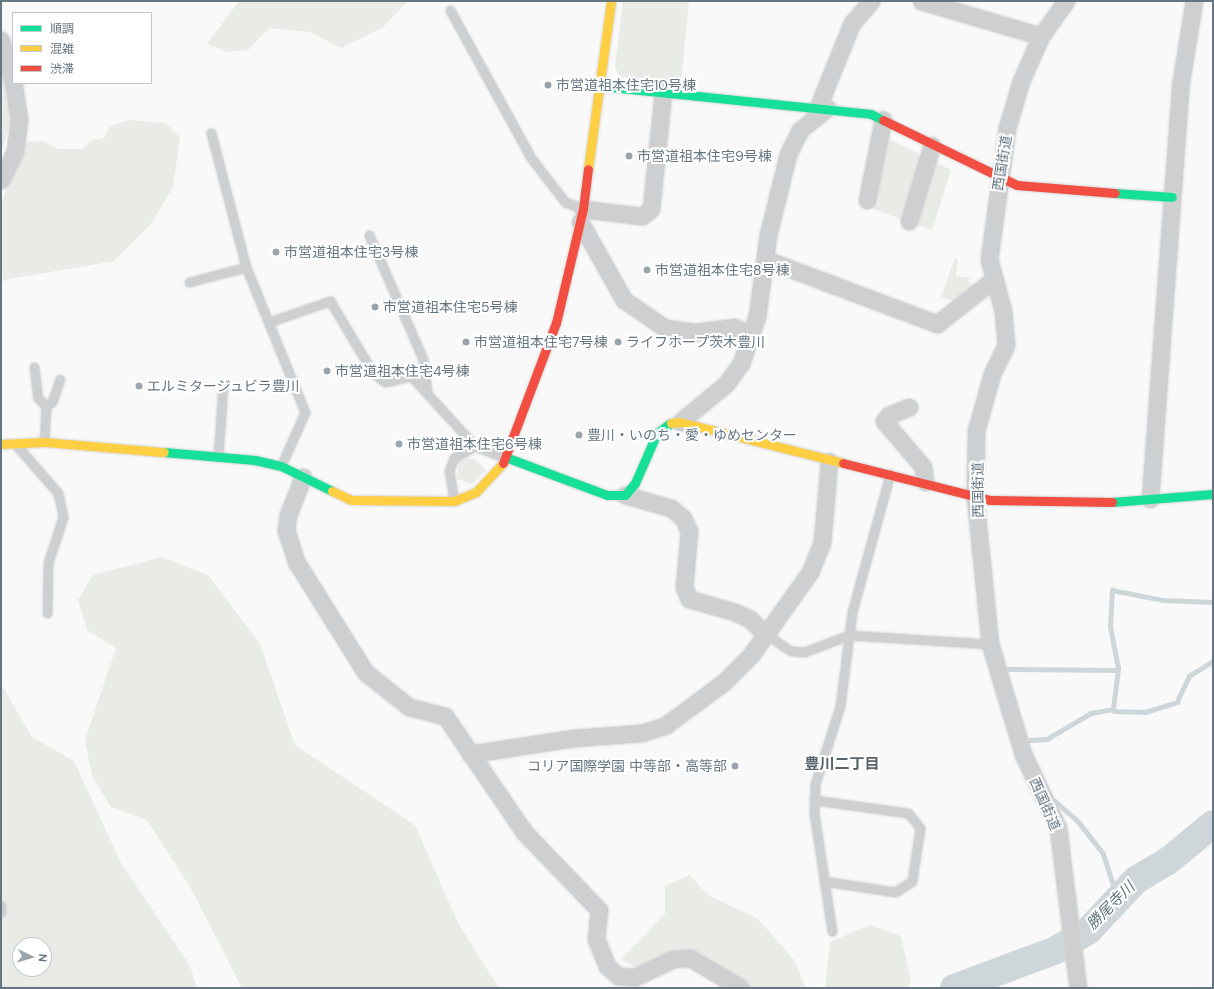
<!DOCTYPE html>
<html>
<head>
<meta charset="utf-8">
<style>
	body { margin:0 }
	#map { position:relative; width:1214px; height:989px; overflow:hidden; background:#f9f9f9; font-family:"DM Sans","Noto Sans JP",sans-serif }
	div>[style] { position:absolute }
	.green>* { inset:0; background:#e8ebe6 }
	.stream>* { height:4.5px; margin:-2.25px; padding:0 2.25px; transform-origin:2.25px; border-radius:2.25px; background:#ced6d9 }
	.river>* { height:28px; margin:-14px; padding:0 14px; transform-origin:14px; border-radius:14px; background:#ced6d9 }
	.roads { filter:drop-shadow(0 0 1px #d5d6d7) drop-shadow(0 0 1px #d5d6d7) }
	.lane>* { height:9px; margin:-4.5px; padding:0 4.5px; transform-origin:4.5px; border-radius:4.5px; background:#cecfd0 }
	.street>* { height:17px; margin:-8.5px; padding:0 8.5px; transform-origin:8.5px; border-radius:8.5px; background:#cecfd0 }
	.fast>* { height:9px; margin:-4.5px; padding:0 4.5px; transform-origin:4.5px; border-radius:4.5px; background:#16e098 }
	.slow>* { height:9px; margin:-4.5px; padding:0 4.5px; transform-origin:4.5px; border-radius:4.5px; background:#ffcf43 }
	.jam>* { height:9px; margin:-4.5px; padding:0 4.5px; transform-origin:4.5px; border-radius:4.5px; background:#f24e42 }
	.dots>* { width:11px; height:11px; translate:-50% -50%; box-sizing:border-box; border:2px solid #fff; border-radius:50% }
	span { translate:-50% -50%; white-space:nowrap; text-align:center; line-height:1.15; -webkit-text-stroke:4px #fff; paint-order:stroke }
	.poi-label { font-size:14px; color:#657683 }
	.left { translate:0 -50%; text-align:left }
	.right { translate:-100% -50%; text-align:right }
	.street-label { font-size:14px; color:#657683 }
	.neighbourhood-label { font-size:15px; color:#57646e; font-weight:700 }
	.water-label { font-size:15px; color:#60757c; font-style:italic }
	.frame { position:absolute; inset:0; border:2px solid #657683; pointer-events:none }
	.legend { position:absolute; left:12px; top:12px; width:140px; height:72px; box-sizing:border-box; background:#fff; border:1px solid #c1c8cd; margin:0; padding:5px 7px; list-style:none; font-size:12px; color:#657683 }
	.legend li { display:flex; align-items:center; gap:8px; height:20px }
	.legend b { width:20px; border:1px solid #c1c8cd }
	.north { position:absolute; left:12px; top:937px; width:40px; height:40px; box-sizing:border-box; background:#fff; border:1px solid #c1c8cd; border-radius:50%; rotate:95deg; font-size:11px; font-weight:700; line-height:16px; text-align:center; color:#657683 }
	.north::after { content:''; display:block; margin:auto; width:14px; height:18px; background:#99a4ac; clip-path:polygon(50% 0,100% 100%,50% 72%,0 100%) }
</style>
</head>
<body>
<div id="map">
	<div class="green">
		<i style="clip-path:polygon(239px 1px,408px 1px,382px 28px,341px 48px,310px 32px,269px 28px,248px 50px,228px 52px,207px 44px)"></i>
		<i style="clip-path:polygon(623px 1px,689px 1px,681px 83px,620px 77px,615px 67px)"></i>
		<i style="clip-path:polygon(1px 67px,11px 119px,1px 155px)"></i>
		<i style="clip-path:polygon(130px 120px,165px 123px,180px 137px,173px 187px,151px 224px,114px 261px,4px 280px,1px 284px,1px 202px,27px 142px,44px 141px,59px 149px,82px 149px,92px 140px,104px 138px,110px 126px)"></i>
		<i style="clip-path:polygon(891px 140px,951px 170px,932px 230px,868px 207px,883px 146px)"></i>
		<i style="clip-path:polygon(955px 258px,958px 260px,956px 276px,970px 278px,968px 281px,977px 288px,954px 301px,941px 297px)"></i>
		<i style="clip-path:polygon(468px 458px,475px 459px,486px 470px,472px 484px,457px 479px,459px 463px)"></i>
		<i style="clip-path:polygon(162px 557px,208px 575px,260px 644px,295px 745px,415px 825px,458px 923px,499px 988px,242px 988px,190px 887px,147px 820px,111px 807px,92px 776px,85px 740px,116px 648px,87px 630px,78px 600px,93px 575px)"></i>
		<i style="clip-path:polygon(evenodd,1px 684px,32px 737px,74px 761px,121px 863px,190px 966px,197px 988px,1px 988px,1px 684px,20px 945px,44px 945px,44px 969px,20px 969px,20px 945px)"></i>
		<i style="clip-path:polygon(690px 875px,708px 895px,758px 919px,794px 960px,806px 988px,719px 988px,718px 966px,695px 954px,653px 974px,620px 960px,665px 914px,665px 886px)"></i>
		<i style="clip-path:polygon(870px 925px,901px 936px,911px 982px,908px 988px,825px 988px,830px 942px)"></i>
	</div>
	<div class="stream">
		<i style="left:1006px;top:669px;width:111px;rotate:0.5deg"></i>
		<i style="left:1178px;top:699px;width:25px;rotate:-64deg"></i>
		<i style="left:1189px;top:676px;width:28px;rotate:-32deg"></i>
		<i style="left:1113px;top:709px;width:41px;rotate:-83deg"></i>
		<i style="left:1118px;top:668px;width:42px;rotate:-101deg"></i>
		<i style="left:1110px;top:627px;width:37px;rotate:-87deg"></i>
		<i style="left:1112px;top:590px;width:52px;rotate:11.1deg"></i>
		<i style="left:1163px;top:600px;width:50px;rotate:2.3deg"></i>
		<i style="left:1114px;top:711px;width:31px;rotate:2deg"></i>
		<i style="left:1145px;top:712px;width:34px;rotate:-17deg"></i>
		<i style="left:1029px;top:740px;width:18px;rotate:-3deg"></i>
		<i style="left:1047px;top:739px;width:51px;rotate:-30.6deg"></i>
		<i style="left:1091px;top:713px;width:22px;rotate:-10deg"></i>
		<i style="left:1055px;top:801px;width:29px;rotate:41deg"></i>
		<i style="left:1077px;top:820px;width:42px;rotate:51.8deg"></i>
		<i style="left:1103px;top:853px;width:48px;rotate:71.9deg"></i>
	</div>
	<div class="river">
		<i style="left:954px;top:988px;width:109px;rotate:-20.4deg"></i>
		<i style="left:1056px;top:950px;width:39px;rotate:-31deg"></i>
		<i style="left:1089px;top:930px;width:69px;rotate:-46.8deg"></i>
		<i style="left:1136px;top:880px;width:37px;rotate:-31deg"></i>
		<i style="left:1168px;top:861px;width:58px;rotate:-39.4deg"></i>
	</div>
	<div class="roads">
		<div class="lane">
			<i style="left:450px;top:10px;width:169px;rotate:61.3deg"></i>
			<i style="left:531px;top:158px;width:56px;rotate:52.3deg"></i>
			<i style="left:565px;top:202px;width:19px;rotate:21deg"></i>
			<i style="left:211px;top:133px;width:138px;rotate:75.4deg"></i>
			<i style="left:246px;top:267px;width:157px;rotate:67.9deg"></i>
			<i style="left:305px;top:412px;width:59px;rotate:114deg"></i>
			<i style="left:369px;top:235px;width:135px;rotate:66.5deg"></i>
			<i style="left:423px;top:359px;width:33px;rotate:83deg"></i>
			<i style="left:189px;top:282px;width:59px;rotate:-14.7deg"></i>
			<i style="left:269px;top:322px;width:65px;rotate:-19deg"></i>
			<i style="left:330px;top:301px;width:84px;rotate:59.2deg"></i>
			<i style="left:373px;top:373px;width:15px;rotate:37deg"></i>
			<i style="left:385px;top:382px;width:27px;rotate:-13deg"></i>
			<i style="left:411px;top:376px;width:95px;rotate:47.6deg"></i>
			<i style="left:475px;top:446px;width:34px;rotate:21deg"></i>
			<i style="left:34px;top:367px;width:31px;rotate:83deg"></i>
			<i style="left:38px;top:398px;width:11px;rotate:45deg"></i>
			<i style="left:46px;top:406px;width:36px;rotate:93deg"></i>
			<i style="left:46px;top:406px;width:7px;rotate:-34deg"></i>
			<i style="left:52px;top:402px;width:24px;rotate:-71deg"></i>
			<i style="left:17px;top:446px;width:62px;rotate:48.9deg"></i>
			<i style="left:58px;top:493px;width:25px;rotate:78deg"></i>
			<i style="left:63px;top:517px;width:48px;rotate:108.1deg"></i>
			<i style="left:48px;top:563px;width:50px;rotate:91.1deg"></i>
			<i style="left:218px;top:457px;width:71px;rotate:-86deg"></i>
			<i style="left:454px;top:501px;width:30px;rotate:-99deg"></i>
			<i style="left:449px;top:471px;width:14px;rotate:-69deg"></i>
			<i style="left:454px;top:458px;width:24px;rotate:-30deg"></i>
			<i style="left:764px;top:633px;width:32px;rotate:34deg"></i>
			<i style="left:791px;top:651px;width:13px;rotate:4deg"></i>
			<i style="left:804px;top:652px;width:48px;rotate:-20.7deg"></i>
			<i style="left:849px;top:635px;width:141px;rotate:3.7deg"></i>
			<i style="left:814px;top:800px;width:95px;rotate:7.9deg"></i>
			<i style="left:908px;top:813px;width:19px;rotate:51deg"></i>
			<i style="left:920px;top:828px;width:54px;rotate:98.6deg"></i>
			<i style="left:912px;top:881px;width:20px;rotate:147deg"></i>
			<i style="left:895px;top:892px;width:72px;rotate:-171.2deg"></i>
			<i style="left:1px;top:906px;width:6px;rotate:90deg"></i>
			<i style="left:832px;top:931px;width:118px;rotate:-98.7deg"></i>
			<i style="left:814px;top:814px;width:30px;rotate:-88deg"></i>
			<i style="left:815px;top:784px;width:82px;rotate:-72.2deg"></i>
			<i style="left:840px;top:706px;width:95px;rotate:-82.7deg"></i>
			<i style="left:852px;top:612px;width:143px;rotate:-74.6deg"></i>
		</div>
		<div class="street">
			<i style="left:921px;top:1px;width:125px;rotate:16.3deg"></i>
			<i style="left:1066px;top:1px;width:43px;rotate:125.5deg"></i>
			<i style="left:1041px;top:36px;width:49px;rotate:114deg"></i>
			<i style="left:1021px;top:81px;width:49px;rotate:106.6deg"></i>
			<i style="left:1007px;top:128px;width:132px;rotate:97.8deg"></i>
			<i style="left:989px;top:259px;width:54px;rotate:74.9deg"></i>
			<i style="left:1003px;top:311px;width:34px;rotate:85deg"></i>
			<i style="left:1006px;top:345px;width:32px;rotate:116deg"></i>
			<i style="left:992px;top:374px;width:59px;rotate:105.7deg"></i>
			<i style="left:976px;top:431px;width:66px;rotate:90.9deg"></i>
			<i style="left:975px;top:497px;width:148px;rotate:84.2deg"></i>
			<i style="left:990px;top:644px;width:115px;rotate:73.3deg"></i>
			<i style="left:1023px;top:754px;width:82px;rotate:64.7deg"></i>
			<i style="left:1058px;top:828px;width:161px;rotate:82.9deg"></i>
			<i style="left:1px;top:40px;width:44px;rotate:74.1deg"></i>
			<i style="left:818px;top:107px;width:91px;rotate:-68deg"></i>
			<i style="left:852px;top:23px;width:29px;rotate:-49deg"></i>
			<i style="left:1px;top:180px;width:32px;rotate:-64deg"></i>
			<i style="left:15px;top:151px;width:32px;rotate:-83deg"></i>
			<i style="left:19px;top:119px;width:36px;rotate:-99deg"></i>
			<i style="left:867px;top:200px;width:82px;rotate:-78.7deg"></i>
			<i style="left:583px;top:209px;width:59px;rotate:6.8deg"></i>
			<i style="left:642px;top:216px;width:11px;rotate:-38deg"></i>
			<i style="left:651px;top:209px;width:118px;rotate:-84.1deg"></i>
			<i style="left:909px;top:221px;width:79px;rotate:-73.2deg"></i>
			<i style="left:580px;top:222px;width:90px;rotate:60.6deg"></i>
			<i style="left:624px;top:300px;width:50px;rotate:34.3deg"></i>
			<i style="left:665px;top:328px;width:30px;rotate:8deg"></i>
			<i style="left:695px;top:332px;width:39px;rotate:-7deg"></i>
			<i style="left:734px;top:327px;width:19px;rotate:25deg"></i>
			<i style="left:767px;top:260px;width:182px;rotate:20.6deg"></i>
			<i style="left:937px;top:324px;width:73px;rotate:-38.3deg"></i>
			<i style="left:909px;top:407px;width:22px;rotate:158deg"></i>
			<i style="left:889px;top:415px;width:8px;rotate:130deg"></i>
			<i style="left:884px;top:421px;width:60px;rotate:49.7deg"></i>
			<i style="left:923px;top:467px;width:15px;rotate:82deg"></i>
			<i style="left:680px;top:422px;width:60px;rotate:-39.6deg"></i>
			<i style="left:726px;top:384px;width:26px;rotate:-54deg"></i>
			<i style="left:741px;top:363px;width:50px;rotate:-71.2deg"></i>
			<i style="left:757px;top:316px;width:82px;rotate:-82.3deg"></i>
			<i style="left:768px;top:235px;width:83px;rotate:-76.1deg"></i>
			<i style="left:788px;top:154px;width:27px;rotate:-63deg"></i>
			<i style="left:800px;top:130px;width:35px;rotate:-39deg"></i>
			<i style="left:303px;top:477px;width:41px;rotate:111.5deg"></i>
			<i style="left:288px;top:515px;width:15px;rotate:98deg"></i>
			<i style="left:286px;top:530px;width:35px;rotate:72deg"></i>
			<i style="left:297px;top:563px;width:128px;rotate:58deg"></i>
			<i style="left:365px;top:672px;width:56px;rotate:38.5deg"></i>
			<i style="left:409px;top:707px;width:37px;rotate:14deg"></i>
			<i style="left:445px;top:716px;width:140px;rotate:55.7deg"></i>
			<i style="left:524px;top:832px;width:108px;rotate:46.1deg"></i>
			<i style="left:599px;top:910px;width:29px;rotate:96deg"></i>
			<i style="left:596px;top:939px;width:29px;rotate:68deg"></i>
			<i style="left:607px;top:966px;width:15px;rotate:42deg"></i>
			<i style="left:618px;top:976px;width:17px;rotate:3deg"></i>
			<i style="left:635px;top:977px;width:42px;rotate:-25.3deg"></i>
			<i style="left:673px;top:959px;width:17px;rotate:-3deg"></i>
			<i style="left:690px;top:958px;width:59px;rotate:30.5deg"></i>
			<i style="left:625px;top:495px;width:48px;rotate:15.8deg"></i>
			<i style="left:671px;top:508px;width:16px;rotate:40deg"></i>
			<i style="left:683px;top:518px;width:14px;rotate:65deg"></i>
			<i style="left:689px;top:531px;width:56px;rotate:95.1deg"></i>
			<i style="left:684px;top:587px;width:13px;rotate:67deg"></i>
			<i style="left:689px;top:599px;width:48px;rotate:15.8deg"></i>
			<i style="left:735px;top:612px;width:17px;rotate:25deg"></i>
			<i style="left:750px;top:619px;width:20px;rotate:45deg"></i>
			<i style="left:1150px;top:499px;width:419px;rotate:-85.8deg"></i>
			<i style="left:1181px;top:81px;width:81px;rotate:-80.8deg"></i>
			<i style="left:470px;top:754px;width:104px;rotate:-8.8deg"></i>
			<i style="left:573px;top:738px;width:69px;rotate:-4.1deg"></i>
			<i style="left:642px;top:733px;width:25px;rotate:-18deg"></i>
			<i style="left:666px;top:725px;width:72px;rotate:-36.6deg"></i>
			<i style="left:724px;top:682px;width:38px;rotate:-45deg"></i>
			<i style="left:751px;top:655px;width:102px;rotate:-54.6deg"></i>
			<i style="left:810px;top:572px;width:31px;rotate:-68deg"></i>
			<i style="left:822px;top:543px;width:82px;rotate:-85.1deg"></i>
		</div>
		<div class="fast">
			<i style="left:601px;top:86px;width:271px;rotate:5.9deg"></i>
			<i style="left:871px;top:114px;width:13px;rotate:27deg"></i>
			<i style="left:1115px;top:193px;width:57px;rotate:4deg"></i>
			<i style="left:164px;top:452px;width:91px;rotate:5deg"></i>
			<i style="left:255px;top:460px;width:27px;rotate:13deg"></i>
			<i style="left:281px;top:466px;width:57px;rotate:26.1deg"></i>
			<i style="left:508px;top:458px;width:106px;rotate:20.5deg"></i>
			<i style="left:607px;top:495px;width:18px"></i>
			<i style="left:625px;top:495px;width:16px;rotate:-50deg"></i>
			<i style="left:635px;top:483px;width:55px;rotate:-66.3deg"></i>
			<i style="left:657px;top:433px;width:17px;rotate:-36deg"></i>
			<i style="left:1112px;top:502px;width:101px;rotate:-4.5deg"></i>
		</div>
		<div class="slow">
			<i style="left:588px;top:169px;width:170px;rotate:-82.2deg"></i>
			<i style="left:671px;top:423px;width:9px;rotate:-6deg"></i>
			<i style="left:680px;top:422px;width:168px;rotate:14.1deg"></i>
			<i style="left:1px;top:444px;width:43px;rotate:-2.7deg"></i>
			<i style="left:44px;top:442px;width:120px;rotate:4.8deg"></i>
			<i style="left:332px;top:491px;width:21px;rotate:25deg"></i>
			<i style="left:351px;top:500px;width:103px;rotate:0.6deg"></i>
			<i style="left:454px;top:501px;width:24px;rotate:-22deg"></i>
			<i style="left:476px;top:492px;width:40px;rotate:-47deg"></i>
		</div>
		<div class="jam">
			<i style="left:883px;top:120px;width:149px;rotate:25.9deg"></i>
			<i style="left:1017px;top:185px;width:98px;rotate:4.7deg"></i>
			<i style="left:503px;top:463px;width:150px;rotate:-69.3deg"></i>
			<i style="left:556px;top:323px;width:117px;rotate:-76.7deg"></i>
			<i style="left:583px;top:209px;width:40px;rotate:-82.9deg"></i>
			<i style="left:843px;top:463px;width:152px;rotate:14.1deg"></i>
			<i style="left:990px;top:500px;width:122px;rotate:0.9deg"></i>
		</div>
	</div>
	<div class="dots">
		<i style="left:548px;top:85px;background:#99a4ac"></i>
		<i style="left:629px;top:156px;background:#99a4ac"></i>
		<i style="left:276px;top:252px;background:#99a4ac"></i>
		<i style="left:647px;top:270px;background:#99a4ac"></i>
		<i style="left:375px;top:307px;background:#99a4ac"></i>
		<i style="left:466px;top:342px;background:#99a4ac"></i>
		<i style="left:618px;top:342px;background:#99a4ac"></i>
		<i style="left:327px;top:371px;background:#99a4ac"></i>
		<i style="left:139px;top:386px;background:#99a4ac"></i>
		<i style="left:579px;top:435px;background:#99a4ac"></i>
		<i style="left:399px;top:444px;background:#99a4ac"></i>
		<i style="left:735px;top:766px;background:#99a4ac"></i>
	</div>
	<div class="poi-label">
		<span class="left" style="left:556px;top:85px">市営道祖本住宅10号棟</span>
		<span class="left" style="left:637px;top:156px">市営道祖本住宅9号棟</span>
		<span class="left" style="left:284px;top:252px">市営道祖本住宅3号棟</span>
		<span class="left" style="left:655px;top:270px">市営道祖本住宅8号棟</span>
		<span class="left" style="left:383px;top:307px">市営道祖本住宅5号棟</span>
		<span class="left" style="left:474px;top:342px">市営道祖本住宅7号棟</span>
		<span class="left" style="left:626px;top:342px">ライフホープ茨木豊川</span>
		<span class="left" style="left:335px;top:371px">市営道祖本住宅4号棟</span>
		<span class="left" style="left:147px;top:386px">エルミタージュビラ豊川</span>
		<span class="left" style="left:587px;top:435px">豊川・いのち・愛・ゆめセンター</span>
		<span class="left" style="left:407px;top:444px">市営道祖本住宅6号棟</span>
		<span class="right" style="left:727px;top:766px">コリア国際学園 中等部・高等部</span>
	</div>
	<div class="street-label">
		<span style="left:1002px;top:163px;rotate:-81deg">西国街道</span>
		<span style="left:978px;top:490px;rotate:-91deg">西国街道</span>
		<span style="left:1045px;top:804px;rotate:66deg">西国街道</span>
	</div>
	<div class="neighbourhood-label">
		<span style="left:842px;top:765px">豊川二丁目</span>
	</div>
	<div class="water-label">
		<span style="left:1111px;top:906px;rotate:-45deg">勝尾寺川</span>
	</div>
	<div class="frame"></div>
	<ul class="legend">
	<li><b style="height:5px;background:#16e098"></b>順調</li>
	<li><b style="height:5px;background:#ffcf43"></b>混雑</li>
	<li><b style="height:5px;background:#f24e42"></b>渋滞</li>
	</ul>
	<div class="north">N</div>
</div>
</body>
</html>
